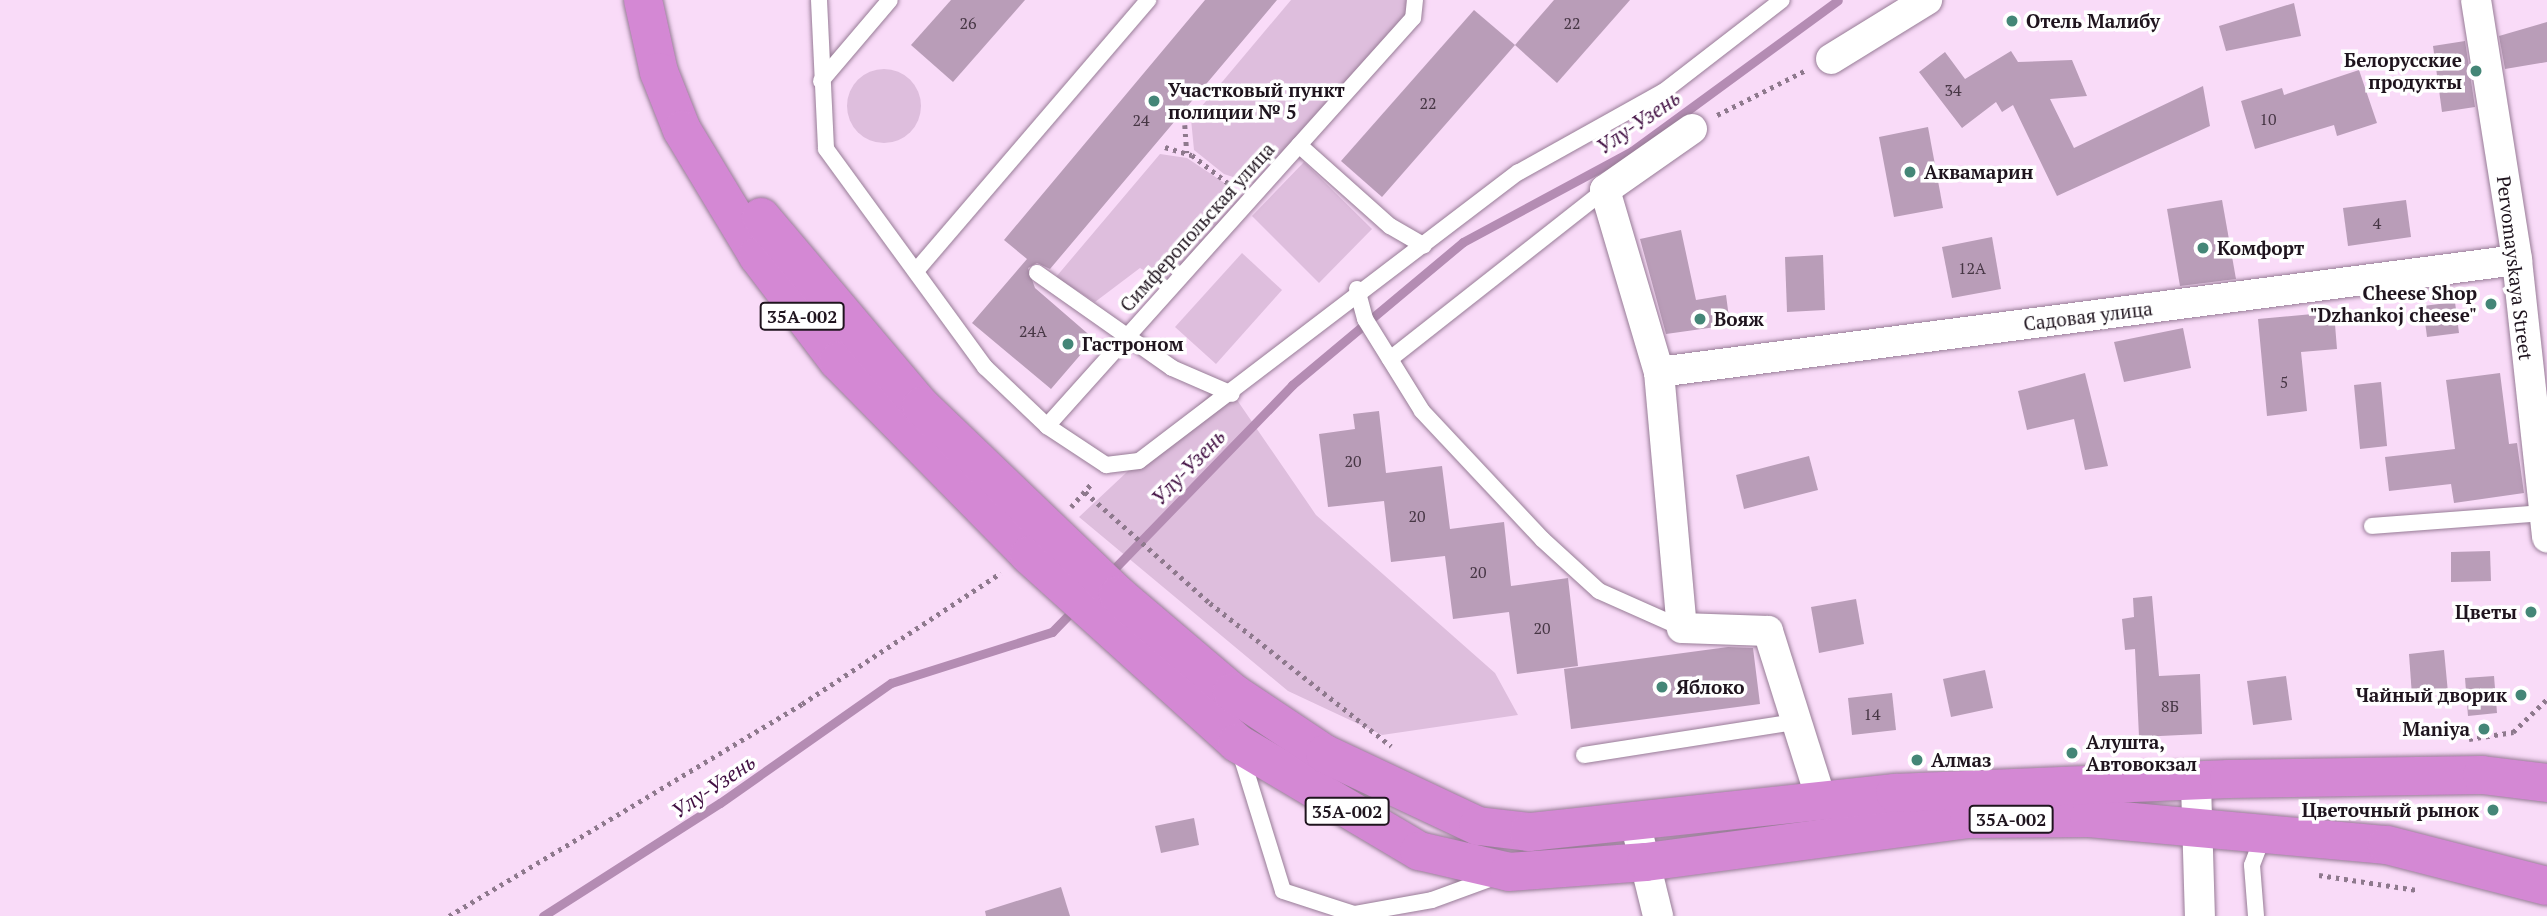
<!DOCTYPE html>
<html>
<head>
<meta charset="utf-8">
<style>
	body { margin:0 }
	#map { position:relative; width:2547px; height:916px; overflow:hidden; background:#f9dbf8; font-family:"PT Serif",serif }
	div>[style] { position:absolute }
	.green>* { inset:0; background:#debedd }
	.round { border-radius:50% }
	.stream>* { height:9px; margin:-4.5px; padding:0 4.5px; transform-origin:4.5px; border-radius:4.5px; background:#b48cb3 }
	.building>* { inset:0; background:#b99db8 }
	.path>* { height:4.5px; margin-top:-2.25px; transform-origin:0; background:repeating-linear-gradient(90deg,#8e798d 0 3.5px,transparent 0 8.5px) }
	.roads { filter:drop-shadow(0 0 2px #977c96) drop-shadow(0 0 2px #977c96) }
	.service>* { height:16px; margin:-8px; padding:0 8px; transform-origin:8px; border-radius:8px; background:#fff }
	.minor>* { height:30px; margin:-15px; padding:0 15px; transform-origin:15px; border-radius:15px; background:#fff }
	.trunk>* { height:38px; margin:-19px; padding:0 19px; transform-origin:19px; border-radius:19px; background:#d488d4 }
	.dots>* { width:19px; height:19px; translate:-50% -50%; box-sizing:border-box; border:4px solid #fff; border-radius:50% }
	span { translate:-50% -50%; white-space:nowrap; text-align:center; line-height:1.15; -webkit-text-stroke:7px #fff; paint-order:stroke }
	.number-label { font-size:16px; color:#463644 }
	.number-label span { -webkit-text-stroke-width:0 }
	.shield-label span { padding:2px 5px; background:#fff; border:2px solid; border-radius:5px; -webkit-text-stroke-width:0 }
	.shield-label { font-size:18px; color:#1f141e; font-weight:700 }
	.poi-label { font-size:19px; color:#1f141e; font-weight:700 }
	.left { translate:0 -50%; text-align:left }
	.right { translate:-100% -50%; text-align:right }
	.street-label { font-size:19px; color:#1f141e }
	.water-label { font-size:21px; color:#421043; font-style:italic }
</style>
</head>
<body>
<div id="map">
	<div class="green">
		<i style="clip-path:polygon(1291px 0,1406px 0,1406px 15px,1254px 184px,1224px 174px,1194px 150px,1191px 119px)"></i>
		<i class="round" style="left:847px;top:69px;width:74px;height:74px"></i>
		<i style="clip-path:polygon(1160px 154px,1187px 158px,1247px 198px,1168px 285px,1140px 268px,1095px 302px,1056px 277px)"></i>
		<i style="clip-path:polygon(1304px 162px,1372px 229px,1319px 283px,1252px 216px)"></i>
		<i style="clip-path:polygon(1242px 253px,1282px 290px,1216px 364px,1175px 327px)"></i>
		<i style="clip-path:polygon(1224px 381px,1316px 515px,1495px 673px,1518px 715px,1382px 735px,1288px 691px,1079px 517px)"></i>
	</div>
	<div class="stream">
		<i style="left:1110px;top:573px;width:262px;rotate:-45.9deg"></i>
		<i style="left:1292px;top:385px;width:223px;rotate:-39.9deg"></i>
		<i style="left:1463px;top:242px;width:192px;rotate:-28.3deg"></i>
		<i style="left:1632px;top:151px;width:255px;rotate:-36.2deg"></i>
		<i style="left:543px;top:916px;width:210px;rotate:-32.6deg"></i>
		<i style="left:720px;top:803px;width:209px;rotate:-35.1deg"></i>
		<i style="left:891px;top:683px;width:169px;rotate:-17.6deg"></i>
		<i style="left:1052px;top:632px;width:33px;rotate:-46deg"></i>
	</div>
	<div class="building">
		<i style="clip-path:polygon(951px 0,1025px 0,953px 82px,911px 45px)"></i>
		<i style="clip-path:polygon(1205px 0,1277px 0,1050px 269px,1037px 263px,1028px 268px,1035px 288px,1094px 339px,1051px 389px,972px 323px,1027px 259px,1004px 240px)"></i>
		<i style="clip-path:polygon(1554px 0,1630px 0,1557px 83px,1515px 45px)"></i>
		<i style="clip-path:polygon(2294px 3px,2301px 36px,2226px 51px,2219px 26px)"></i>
		<i style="clip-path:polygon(1474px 10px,1515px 45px,1382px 197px,1341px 161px)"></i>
		<i style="clip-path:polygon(2547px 22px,2547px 62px,2505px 69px,2499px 36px)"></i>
		<i style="clip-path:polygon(2465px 41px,2475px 107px,2442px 112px,2433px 46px)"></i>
		<i style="clip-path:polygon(2011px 51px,2018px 62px,2072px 60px,2087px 96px,2050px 99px,2074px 148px,2203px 86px,2210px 126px,2057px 196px,2013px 105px,2002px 112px,1996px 102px,1962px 128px,1919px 72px,1945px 52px,1965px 79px)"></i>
		<i style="clip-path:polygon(2359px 70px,2377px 123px,2337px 136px,2334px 125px,2255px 149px,2241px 101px,2282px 88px,2284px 95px)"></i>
		<i style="clip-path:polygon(1928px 127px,1943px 208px,1894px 217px,1879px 137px)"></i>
		<i style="clip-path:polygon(2222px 200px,2236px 279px,2180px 286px,2167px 209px)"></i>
		<i style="clip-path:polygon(2406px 200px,2411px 237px,2348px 246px,2343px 208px)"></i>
		<i style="clip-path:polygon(1681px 230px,1696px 300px,1726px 295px,1730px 325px,1666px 334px,1640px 239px)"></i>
		<i style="clip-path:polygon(1992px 237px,2001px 289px,1952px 298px,1942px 247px)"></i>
		<i style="clip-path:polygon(1823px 255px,1825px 310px,1787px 312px,1785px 257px)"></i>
		<i style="clip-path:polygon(2455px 302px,2459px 333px,2427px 337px,2423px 306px)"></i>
		<i style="clip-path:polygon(2334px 312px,2337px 349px,2301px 352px,2307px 411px,2267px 416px,2258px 319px)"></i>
		<i style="clip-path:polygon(2183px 328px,2191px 368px,2124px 382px,2114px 342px)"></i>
		<i style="clip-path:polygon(2085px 373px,2108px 466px,2085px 470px,2074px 419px,2027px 430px,2018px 391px)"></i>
		<i style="clip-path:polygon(2500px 373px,2509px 444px,2517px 443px,2524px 493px,2454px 503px,2451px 484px,2389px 491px,2385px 457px,2455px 449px,2446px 380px)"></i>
		<i style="clip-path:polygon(2381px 382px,2387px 446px,2360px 449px,2354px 385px)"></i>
		<i style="clip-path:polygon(1379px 411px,1386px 473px,1442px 466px,1450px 529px,1504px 522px,1511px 586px,1568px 578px,1578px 666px,1517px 674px,1509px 612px,1453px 619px,1445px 556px,1391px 562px,1384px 501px,1328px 507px,1319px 434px,1355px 429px,1353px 414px)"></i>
		<i style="clip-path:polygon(1809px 456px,1818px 490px,1744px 509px,1736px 475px)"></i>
		<i style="clip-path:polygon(2490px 551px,2491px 581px,2451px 582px,2451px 552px)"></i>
		<i style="clip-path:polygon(2152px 596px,2159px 676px,2200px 674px,2202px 734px,2139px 737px,2135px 649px,2125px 650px,2122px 619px,2134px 617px,2133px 598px)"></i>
		<i style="clip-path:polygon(1856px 599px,1864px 644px,1819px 653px,1811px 607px)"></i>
		<i style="clip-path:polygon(1728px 647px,1753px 648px,1760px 704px,1571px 729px,1564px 669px)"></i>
		<i style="clip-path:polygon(2444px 650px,2448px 693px,2412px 696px,2409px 654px)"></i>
		<i style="clip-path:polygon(1985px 670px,1993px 708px,1951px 717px,1943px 679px)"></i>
		<i style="clip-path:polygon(2286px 676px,2292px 720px,2253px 725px,2247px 681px)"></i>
		<i style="clip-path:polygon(2494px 676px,2497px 713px,2468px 716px,2465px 678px)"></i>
		<i style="clip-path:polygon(1892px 693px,1896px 730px,1852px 735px,1848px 698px)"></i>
		<i style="clip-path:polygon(1194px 818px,1199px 845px,1161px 853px,1155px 826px)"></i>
		<i style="clip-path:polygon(1061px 887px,1070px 916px,986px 916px,985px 911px)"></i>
	</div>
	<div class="path">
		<i style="left:1717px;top:115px;width:100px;rotate:-26.8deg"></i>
		<i style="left:1185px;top:125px;width:28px;rotate:86deg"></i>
		<i style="left:1165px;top:147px;width:28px;rotate:17deg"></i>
		<i style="left:1192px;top:155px;width:51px;rotate:37.8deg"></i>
		<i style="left:1085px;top:492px;width:167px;rotate:41.6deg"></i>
		<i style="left:1210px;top:603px;width:231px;rotate:38.3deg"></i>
		<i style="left:1071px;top:507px;width:33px;rotate:-49deg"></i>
		<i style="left:2469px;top:739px;width:45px;rotate:-9deg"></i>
		<i style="left:2513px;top:732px;width:47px;rotate:-44.1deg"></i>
		<i style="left:2319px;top:875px;width:99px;rotate:8.7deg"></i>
		<i style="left:449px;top:916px;width:412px;rotate:-31deg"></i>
		<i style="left:802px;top:704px;width:238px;rotate:-33.4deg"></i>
	</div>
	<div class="roads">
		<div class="service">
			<i style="left:819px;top:0;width:149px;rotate:87.3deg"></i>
			<i style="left:826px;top:149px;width:270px;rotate:53.9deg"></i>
			<i style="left:985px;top:367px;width:86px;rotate:43.6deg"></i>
			<i style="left:1415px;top:0;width:18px;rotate:96deg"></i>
			<i style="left:1413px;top:18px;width:548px;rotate:131.89deg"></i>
			<i style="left:1047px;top:426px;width:71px;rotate:33.5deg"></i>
			<i style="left:1106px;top:465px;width:33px;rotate:-7deg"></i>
			<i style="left:1139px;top:461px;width:477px;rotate:-37.3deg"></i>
			<i style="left:1519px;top:172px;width:165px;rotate:-29.1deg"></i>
			<i style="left:1663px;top:92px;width:150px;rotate:-37.7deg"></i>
			<i style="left:821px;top:81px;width:106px;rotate:-49.6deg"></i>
			<i style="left:1299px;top:145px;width:122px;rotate:41.7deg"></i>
			<i style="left:1390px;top:226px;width:39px;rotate:30deg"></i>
			<i style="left:916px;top:271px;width:357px;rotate:-49.4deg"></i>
			<i style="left:1037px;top:273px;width:165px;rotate:35.1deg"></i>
			<i style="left:1172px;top:368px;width:65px;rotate:23.4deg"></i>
			<i style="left:1357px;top:289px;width:31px;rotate:75deg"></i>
			<i style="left:1365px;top:319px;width:108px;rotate:58.2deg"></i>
			<i style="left:1422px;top:411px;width:175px;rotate:46.8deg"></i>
			<i style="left:1542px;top:539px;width:77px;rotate:42.4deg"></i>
			<i style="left:1599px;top:591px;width:91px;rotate:24deg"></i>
			<i style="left:1390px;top:359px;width:273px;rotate:-38.2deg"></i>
			<i style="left:2372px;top:526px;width:171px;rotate:-4.3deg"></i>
			<i style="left:1240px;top:752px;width:145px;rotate:72.8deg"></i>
			<i style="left:1283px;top:891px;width:75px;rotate:17.9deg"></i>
			<i style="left:1354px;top:914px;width:79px;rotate:-10.2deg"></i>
			<i style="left:1432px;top:900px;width:67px;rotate:-20.1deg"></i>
			<i style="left:1584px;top:755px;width:214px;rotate:-8.9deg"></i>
			<i style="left:2256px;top:916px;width:51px;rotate:-94.5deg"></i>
			<i style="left:2252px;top:865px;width:33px;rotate:-69deg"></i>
		</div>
		<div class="minor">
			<i style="left:2476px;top:0;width:263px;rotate:81deg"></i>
			<i style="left:2517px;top:260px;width:279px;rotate:83.8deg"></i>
			<i style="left:1831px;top:59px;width:113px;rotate:-31.6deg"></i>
			<i style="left:1692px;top:129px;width:106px;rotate:145deg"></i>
			<i style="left:1605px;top:190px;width:190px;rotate:73.5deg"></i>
			<i style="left:1659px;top:372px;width:257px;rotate:84.9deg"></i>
			<i style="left:1682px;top:628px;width:86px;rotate:2deg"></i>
			<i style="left:1768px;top:631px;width:179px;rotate:72.5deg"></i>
			<i style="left:1659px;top:372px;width:865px;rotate:-7.44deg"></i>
			<i style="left:2196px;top:784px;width:132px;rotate:88.3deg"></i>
			<i style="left:1634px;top:818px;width:101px;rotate:76.2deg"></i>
		</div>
		<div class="trunk">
			<i style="left:643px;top:0;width:74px;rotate:77.5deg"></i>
			<i style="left:659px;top:72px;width:62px;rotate:68.4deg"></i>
			<i style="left:682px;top:130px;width:147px;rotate:58.9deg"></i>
			<i style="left:758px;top:256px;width:132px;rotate:52.7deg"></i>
			<i style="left:838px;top:361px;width:272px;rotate:45.4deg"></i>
			<i style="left:1029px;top:555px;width:280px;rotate:42.1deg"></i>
			<i style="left:1237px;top:743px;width:212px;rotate:30.7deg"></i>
			<i style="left:1419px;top:851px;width:92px;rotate:13.1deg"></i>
			<i style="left:1509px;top:872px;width:137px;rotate:-4.2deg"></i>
			<i style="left:1646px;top:862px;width:326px;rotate:-7.6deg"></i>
			<i style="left:1969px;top:819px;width:120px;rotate:-0.5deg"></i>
			<i style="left:2089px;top:818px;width:299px;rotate:5.2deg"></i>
			<i style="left:2387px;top:845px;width:165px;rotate:14.4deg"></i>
			<i style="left:761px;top:217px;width:248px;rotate:49.8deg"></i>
			<i style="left:921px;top:406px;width:273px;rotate:43.8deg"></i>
			<i style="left:1118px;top:595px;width:150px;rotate:40.4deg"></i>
			<i style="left:1232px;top:692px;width:112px;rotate:33.7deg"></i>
			<i style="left:1325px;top:754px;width:169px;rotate:25.2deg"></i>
			<i style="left:1478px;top:826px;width:51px;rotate:6.7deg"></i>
			<i style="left:1529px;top:832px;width:368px;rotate:-6.1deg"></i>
			<i style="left:1895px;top:793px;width:334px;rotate:-2.4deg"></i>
			<i style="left:2229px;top:779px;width:253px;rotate:-0.9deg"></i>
			<i style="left:2482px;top:775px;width:65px;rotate:7deg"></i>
		</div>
	</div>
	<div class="dots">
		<i style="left:2012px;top:21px;background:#448677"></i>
		<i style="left:2476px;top:71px;background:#448677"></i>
		<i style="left:1154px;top:101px;background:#448677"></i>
		<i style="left:1910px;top:172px;background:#448677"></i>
		<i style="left:2203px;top:248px;background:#448677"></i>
		<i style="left:2491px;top:304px;background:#448677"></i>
		<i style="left:1700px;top:319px;background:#448677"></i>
		<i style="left:1068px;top:344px;background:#448677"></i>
		<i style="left:2531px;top:612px;background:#448677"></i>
		<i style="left:1662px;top:687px;background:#448677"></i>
		<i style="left:2521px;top:695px;background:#448677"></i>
		<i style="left:2484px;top:729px;background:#448677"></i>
		<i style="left:2072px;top:753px;background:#448677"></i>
		<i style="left:1917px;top:760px;background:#448677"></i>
		<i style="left:2493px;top:810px;background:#448677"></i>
	</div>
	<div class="number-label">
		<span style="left:968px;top:23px">26</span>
		<span style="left:1572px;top:23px">22</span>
		<span style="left:1953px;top:90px">34</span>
		<span style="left:1428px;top:103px">22</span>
		<span style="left:2268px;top:119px">10</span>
		<span style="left:1141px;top:120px">24</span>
		<span style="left:2377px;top:223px">4</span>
		<span style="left:1972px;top:268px">12А</span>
		<span style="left:1033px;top:331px">24А</span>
		<span style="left:2284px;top:382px">5</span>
		<span style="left:1353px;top:461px">20</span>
		<span style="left:1417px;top:516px">20</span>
		<span style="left:1478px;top:572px">20</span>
		<span style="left:1542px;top:628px">20</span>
		<span style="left:2170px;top:706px">8Б</span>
		<span style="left:1872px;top:714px">14</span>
	</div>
	<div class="shield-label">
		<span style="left:802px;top:316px">35А-002</span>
		<span style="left:1347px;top:811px">35А-002</span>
		<span style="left:2011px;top:819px">35А-002</span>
	</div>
	<div class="poi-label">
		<span class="left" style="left:2026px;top:21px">Отель Малибу</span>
		<span class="right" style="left:2462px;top:71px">Белорусские<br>продукты</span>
		<span class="left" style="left:1168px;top:101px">Участковый пункт<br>полиции № 5</span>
		<span class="left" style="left:1924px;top:172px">Аквамарин</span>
		<span class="left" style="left:2217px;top:248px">Комфорт</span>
		<span class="right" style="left:2477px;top:304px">Cheese Shop<br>"Dzhankoj cheese"</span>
		<span class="left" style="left:1714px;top:319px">Вояж</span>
		<span class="left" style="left:1082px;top:344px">Гастроном</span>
		<span class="right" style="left:2517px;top:612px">Цветы</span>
		<span class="left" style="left:1676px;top:687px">Яблоко</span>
		<span class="right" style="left:2507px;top:695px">Чайный дворик</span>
		<span class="right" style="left:2470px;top:729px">Maniya</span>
		<span class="left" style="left:2086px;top:753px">Алушта,<br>Автовокзал</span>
		<span class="left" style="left:1931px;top:760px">Алмаз</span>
		<span class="right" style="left:2479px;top:810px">Цветочный рынок</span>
	</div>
	<div class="street-label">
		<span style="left:1197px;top:227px;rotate:-48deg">Симферопольская улица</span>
		<span style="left:2515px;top:268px;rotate:83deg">Pervomayskaya Street</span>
		<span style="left:2088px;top:316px;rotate:-7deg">Садовая улица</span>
	</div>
	<div class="water-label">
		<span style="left:1638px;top:122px;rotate:-34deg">Улу-Узень</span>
		<span style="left:1188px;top:467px;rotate:-46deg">Улу-Узень</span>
		<span style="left:713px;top:786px;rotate:-34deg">Улу-Узень</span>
	</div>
</div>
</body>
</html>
